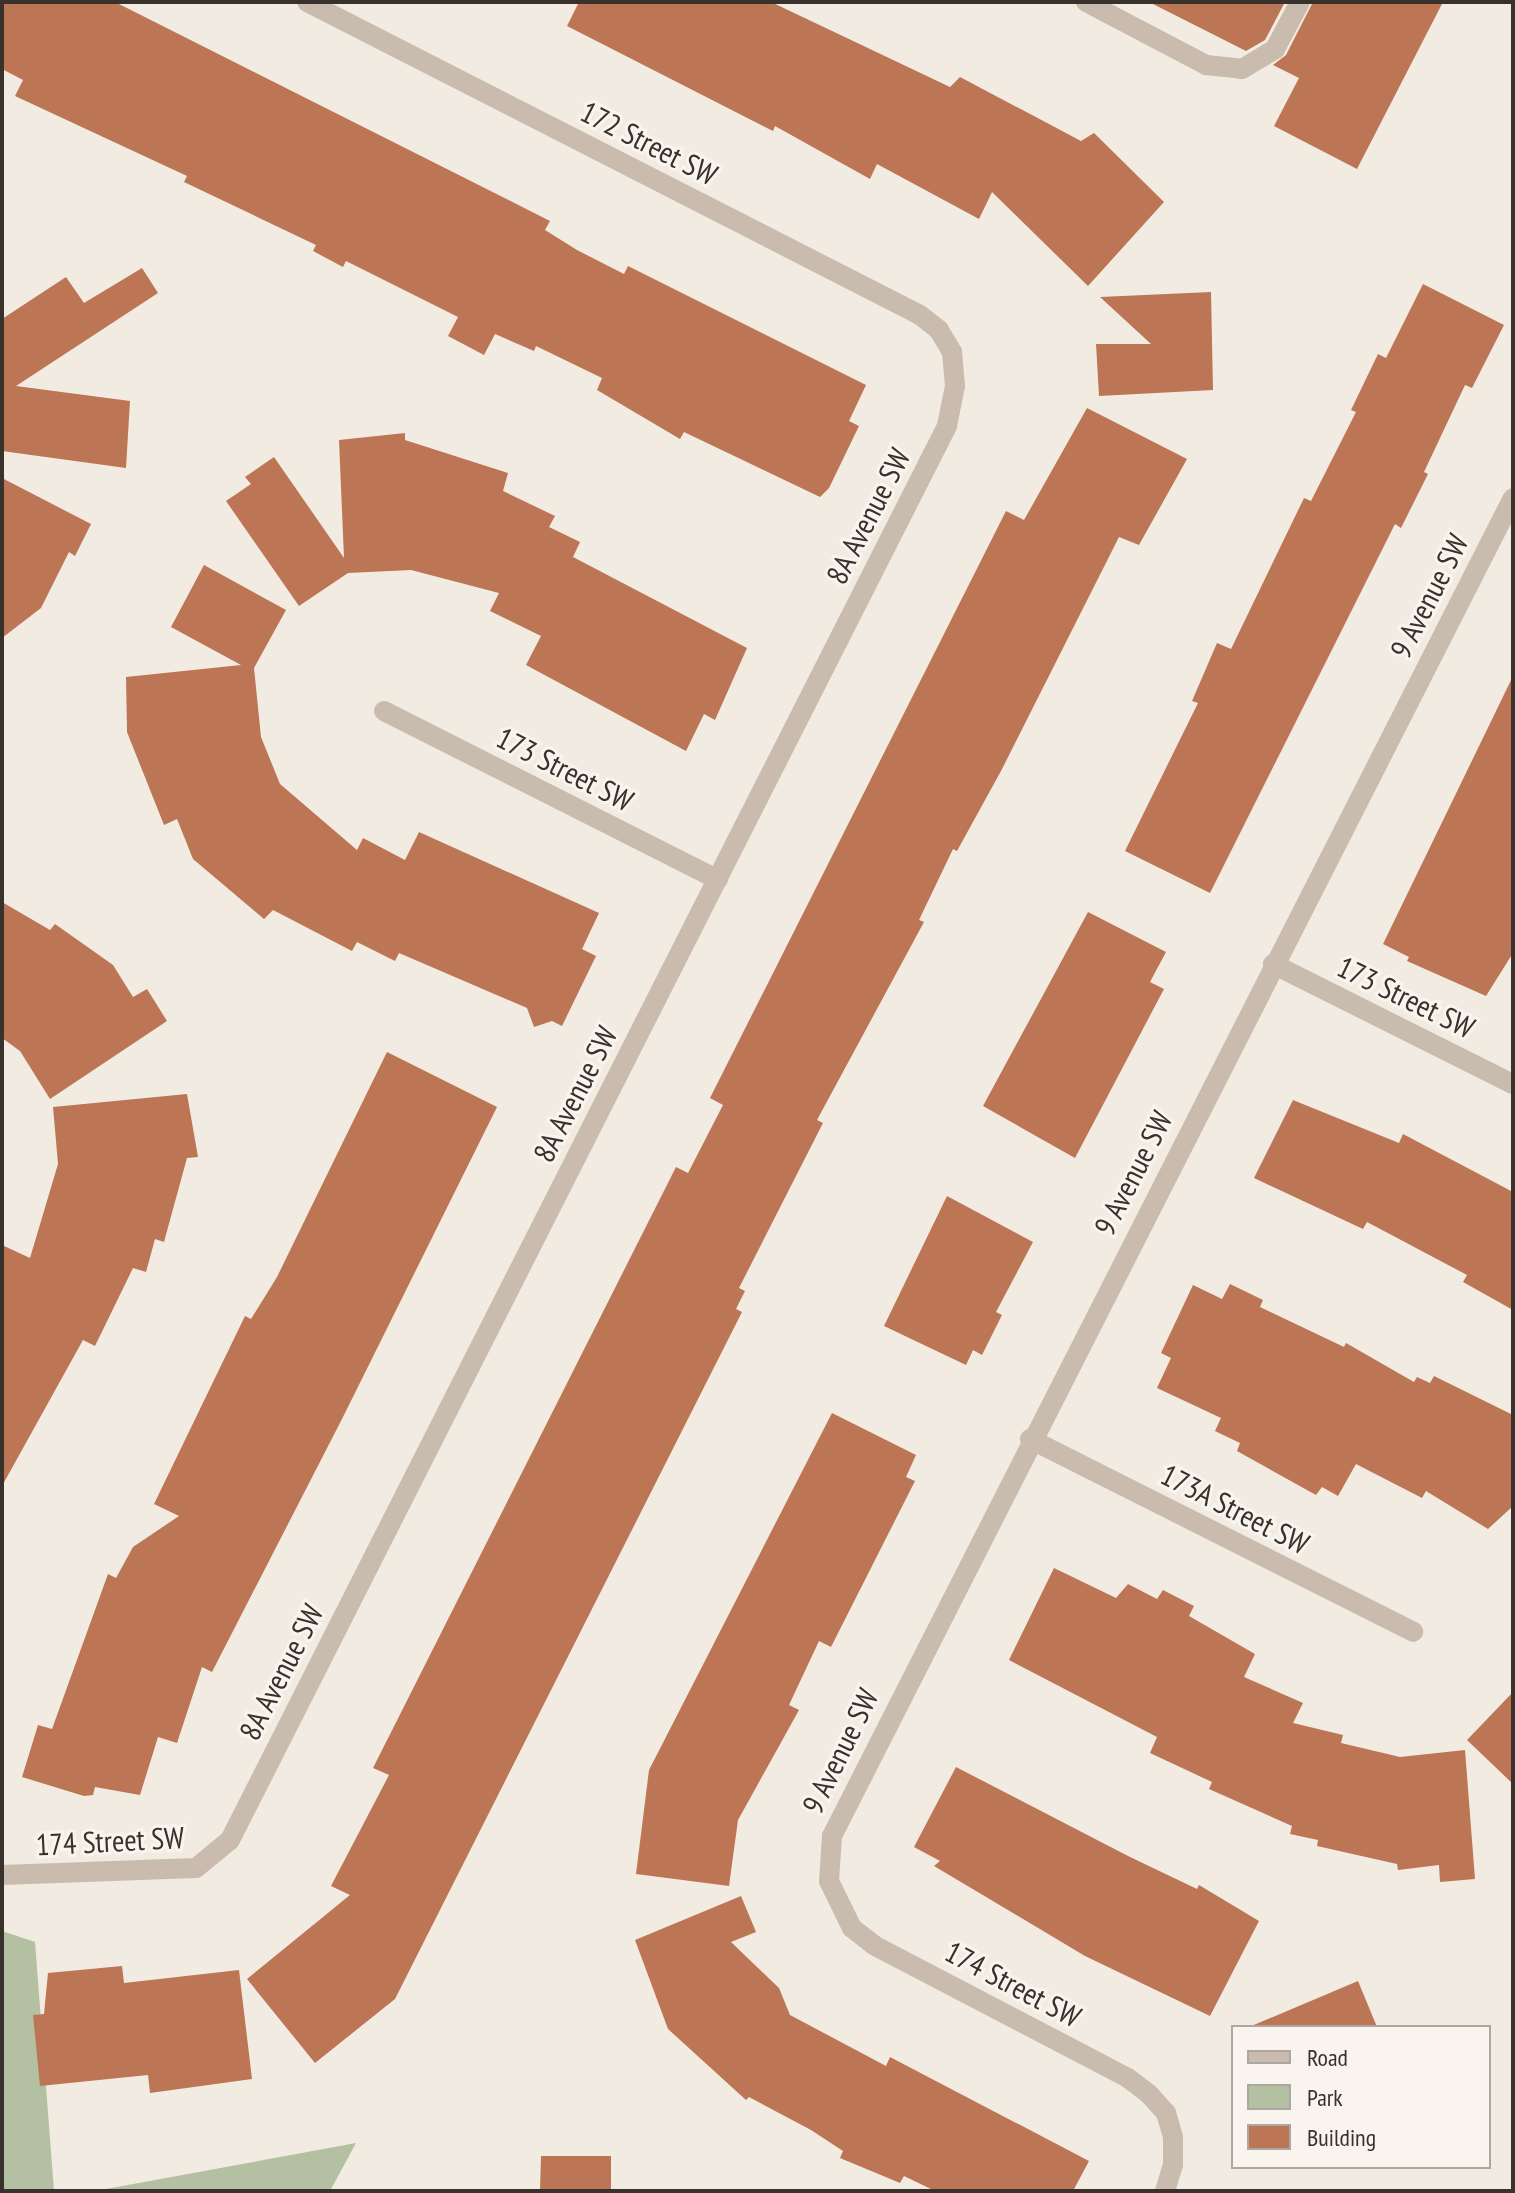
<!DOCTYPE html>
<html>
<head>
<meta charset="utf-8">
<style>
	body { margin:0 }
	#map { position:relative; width:1515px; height:2193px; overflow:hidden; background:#f2ebe2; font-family:"PT Sans Narrow",sans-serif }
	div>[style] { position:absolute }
	.green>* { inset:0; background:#b4c0a2 }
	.building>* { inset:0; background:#bc7555 }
	.lane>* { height:20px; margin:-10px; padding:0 10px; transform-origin:10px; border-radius:10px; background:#c9bcae }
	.street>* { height:20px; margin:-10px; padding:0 10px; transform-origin:10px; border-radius:10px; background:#c9bcae }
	span { translate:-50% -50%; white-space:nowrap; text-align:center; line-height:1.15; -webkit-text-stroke:6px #f9f5ee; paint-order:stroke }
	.street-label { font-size:30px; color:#39312c }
	.frame { position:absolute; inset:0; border:4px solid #39312c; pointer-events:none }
	.legend { position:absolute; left:1231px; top:2025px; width:260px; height:144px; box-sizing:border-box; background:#f9f5ee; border:2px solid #aca7a0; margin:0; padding:10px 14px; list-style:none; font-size:24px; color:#39312c }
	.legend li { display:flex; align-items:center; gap:16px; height:40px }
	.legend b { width:40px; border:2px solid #aca7a0 }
</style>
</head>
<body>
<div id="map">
	<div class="green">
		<i style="clip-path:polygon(2px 1931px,35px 1942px,54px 2191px,2px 2191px)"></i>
		<i style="clip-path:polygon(356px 2143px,330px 2191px,95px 2191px)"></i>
	</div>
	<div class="building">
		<i style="clip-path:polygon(2px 2px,115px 2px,550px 221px,545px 230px,577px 250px,624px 274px,628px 266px,866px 385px,849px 421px,859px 426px,829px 488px,820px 497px,684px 432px,680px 439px,597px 390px,602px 378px,536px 346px,534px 351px,495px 334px,484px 355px,448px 336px,458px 317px,346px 261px,343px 267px,313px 251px,316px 245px,184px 182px,187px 176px,15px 96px,23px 80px,2px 69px)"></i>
		<i style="clip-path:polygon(579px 2px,771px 2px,950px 87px,960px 77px,1081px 141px,1094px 133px,1164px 202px,1088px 286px,992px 192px,979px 219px,877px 164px,870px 179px,775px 126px,773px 131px,567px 26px)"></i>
		<i style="clip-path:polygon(1149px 2px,1285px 2px,1265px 40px,1246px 51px)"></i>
		<i style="clip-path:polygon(1313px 2px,1443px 2px,1357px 169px,1274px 126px,1299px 78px,1273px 65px,1286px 55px)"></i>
		<i style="clip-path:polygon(142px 268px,158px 293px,16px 386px,130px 401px,126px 468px,2px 451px,2px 319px,66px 277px,84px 303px)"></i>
		<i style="clip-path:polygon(1423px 284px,1504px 325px,1472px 388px,1465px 385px,1424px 472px,1428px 474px,1401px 528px,1395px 524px,1210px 893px,1125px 851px,1198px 703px,1192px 701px,1217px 643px,1231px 649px,1304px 498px,1311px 501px,1356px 412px,1351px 410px,1378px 354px,1386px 358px)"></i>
		<i style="clip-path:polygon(1211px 292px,1213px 390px,1099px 396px,1096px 344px,1151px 344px,1100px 297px)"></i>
		<i style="clip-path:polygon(1087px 408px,1187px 459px,1139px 545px,1119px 537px,1001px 771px,957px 851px,953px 849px,919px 920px,924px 922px,817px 1120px,823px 1123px,739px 1288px,745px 1291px,736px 1309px,742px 1312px,395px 1999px,315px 2063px,247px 1979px,350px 1895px,331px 1886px,389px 1775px,373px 1768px,676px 1167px,688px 1173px,723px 1105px,710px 1098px,1006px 511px,1024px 520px)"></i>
		<i style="clip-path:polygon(405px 433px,405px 440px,508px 473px,503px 491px,555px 516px,549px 527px,580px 542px,573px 557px,747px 648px,715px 720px,704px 714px,686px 751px,526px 665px,541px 636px,490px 611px,499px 593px,411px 570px,348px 573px,299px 606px,226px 501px,251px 484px,245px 477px,274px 457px,344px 558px,339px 440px)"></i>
		<i style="clip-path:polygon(2px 478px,91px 524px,75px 556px,69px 552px,41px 608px,2px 638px)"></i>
		<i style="clip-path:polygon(204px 565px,286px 610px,254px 668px,261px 737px,280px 784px,357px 850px,363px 838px,405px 860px,419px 832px,599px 913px,582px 949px,596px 956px,562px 1026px,552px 1021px,534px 1027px,527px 1008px,399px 953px,395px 961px,357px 942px,352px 951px,273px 910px,264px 919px,193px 859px,177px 819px,164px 825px,127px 732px,126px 677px,241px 665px,171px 627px)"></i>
		<i style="clip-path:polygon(1513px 676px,1513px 953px,1486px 996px,1407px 961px,1409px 957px,1383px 944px)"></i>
		<i style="clip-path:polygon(2px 902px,50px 930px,55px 924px,113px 965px,133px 997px,147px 989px,167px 1021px,50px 1099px,20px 1051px,2px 1038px)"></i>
		<i style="clip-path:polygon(1088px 912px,1166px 952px,1150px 982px,1164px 989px,1075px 1158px,983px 1106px)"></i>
		<i style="clip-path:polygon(387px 1052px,497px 1107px,342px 1419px,212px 1672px,202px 1667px,177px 1743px,158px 1737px,140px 1795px,95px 1787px,93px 1795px,84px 1796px,22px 1777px,38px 1725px,52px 1729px,108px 1574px,116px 1578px,133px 1547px,179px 1516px,154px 1504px,245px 1316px,251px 1319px,277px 1277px)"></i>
		<i style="clip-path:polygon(187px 1094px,198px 1157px,187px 1158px,164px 1242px,155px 1239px,146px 1272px,133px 1268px,95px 1346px,83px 1340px,2px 1486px,2px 1245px,30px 1258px,58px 1164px,53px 1107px)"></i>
		<i style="clip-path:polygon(1293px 1100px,1399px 1143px,1403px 1134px,1513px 1192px,1513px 1310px,1463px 1282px,1467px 1275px,1367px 1222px,1363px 1229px,1254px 1178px)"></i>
		<i style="clip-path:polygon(947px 1196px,1033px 1242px,996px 1312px,1002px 1315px,982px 1355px,973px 1350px,966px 1365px,884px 1326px)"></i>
		<i style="clip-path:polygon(1230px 1284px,1263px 1300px,1260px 1307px,1344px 1347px,1346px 1343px,1414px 1382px,1417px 1377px,1430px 1383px,1434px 1376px,1513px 1415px,1513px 1506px,1488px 1529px,1426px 1491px,1422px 1498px,1356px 1464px,1338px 1496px,1322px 1487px,1316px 1495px,1237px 1451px,1240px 1443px,1215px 1431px,1221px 1418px,1157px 1388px,1171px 1358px,1161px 1353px,1193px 1285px,1222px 1299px)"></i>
		<i style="clip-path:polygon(832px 1413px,916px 1455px,906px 1477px,915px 1481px,831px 1647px,819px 1641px,789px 1705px,799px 1710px,738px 1820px,729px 1886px,636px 1874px,649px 1770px)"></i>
		<i style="clip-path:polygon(1054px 1568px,1116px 1598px,1128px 1584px,1157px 1599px,1163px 1590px,1194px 1606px,1189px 1616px,1255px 1654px,1244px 1677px,1303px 1703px,1293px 1723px,1343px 1735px,1341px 1743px,1400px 1757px,1465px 1750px,1475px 1879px,1440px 1882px,1439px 1865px,1398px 1870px,1397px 1864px,1317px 1846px,1318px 1840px,1290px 1834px,1292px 1826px,1209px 1789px,1212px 1782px,1150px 1753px,1157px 1737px,1009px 1660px)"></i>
		<i style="clip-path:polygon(1513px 1692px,1513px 1784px,1467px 1740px)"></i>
		<i style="clip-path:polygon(956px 1767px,1128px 1856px,1197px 1889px,1199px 1885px,1259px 1921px,1210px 2016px,1085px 1956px,934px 1866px,940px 1861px,914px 1847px)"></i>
		<i style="clip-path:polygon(741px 1896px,756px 1932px,731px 1942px,779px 1988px,790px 2015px,886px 2066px,890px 2057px,1089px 2161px,1073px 2191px,935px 2191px,904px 2176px,900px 2183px,840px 2158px,843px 2151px,811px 2130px,749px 2097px,746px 2100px,668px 2029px,635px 1940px)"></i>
		<i style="clip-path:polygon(122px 1966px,124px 1983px,239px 1970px,252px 2079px,150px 2093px,148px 2075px,40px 2086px,33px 2015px,44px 2014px,48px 1973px)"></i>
		<i style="clip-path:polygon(1358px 1981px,1377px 2027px,1249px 2027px)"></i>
		<i style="clip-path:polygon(541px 2156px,611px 2156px,611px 2191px,540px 2191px)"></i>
	</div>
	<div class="lane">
		<i style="left:1086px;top:2px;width:136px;rotate:27.7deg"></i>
		<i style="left:1206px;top:65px;width:36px;rotate:6deg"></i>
		<i style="left:1242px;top:69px;width:39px;rotate:-31deg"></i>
		<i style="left:1275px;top:49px;width:53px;rotate:-62deg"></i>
	</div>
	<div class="street">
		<i style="left:384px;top:711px;width:374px;rotate:26.8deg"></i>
		<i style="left:1273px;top:964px;width:268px;rotate:26.6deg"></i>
		<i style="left:1030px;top:1439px;width:429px;rotate:26.7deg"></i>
		<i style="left:2px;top:1875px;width:194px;rotate:-2.1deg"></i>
		<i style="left:196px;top:1868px;width:44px;rotate:-39.5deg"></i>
		<i style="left:230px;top:1840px;width:1585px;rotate:-63.11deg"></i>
		<i style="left:947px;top:426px;width:41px;rotate:-78.7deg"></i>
		<i style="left:955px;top:386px;width:34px;rotate:-95deg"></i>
		<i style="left:952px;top:352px;width:26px;rotate:-121deg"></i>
		<i style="left:939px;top:330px;width:24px;rotate:-142deg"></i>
		<i style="left:920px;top:315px;width:688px;rotate:-152.95deg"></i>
		<i style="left:1165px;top:2191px;width:27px;rotate:-73deg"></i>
		<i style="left:1173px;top:2165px;width:28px;rotate:-90deg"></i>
		<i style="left:1173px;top:2137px;width:25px;rotate:-106deg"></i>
		<i style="left:1166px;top:2113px;width:25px;rotate:-132deg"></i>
		<i style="left:1149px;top:2094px;width:26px;rotate:-143deg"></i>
		<i style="left:1128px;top:2078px;width:287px;rotate:-152.4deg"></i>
		<i style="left:874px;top:1945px;width:28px;rotate:-142deg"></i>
		<i style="left:852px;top:1928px;width:52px;rotate:-116.1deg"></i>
		<i style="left:829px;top:1881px;width:45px;rotate:-86.2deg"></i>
		<i style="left:832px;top:1836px;width:1501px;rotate:-63.03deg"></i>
	</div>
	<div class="street-label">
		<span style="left:649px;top:143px;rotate:27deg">172 Street SW</span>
		<span style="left:868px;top:516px;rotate:-63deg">8A Avenue SW</span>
		<span style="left:1429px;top:596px;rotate:-63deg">9 Avenue SW</span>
		<span style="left:565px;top:769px;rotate:27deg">173 Street SW</span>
		<span style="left:1406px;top:997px;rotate:26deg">173 Street SW</span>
		<span style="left:575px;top:1094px;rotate:-63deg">8A Avenue SW</span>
		<span style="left:1133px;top:1173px;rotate:-63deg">9 Avenue SW</span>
		<span style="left:1235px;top:1509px;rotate:27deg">173A Street SW</span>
		<span style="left:281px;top:1672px;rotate:-63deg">8A Avenue SW</span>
		<span style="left:840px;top:1751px;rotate:-64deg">9 Avenue SW</span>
		<span style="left:110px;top:1841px;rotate:-3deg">174 Street SW</span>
		<span style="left:1013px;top:1984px;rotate:28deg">174 Street SW</span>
	</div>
	<div class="frame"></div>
	<ul class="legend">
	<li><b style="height:10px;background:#c9bcae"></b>Road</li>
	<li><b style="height:22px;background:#b4c0a2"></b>Park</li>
	<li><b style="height:22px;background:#bc7555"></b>Building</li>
	</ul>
</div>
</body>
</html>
